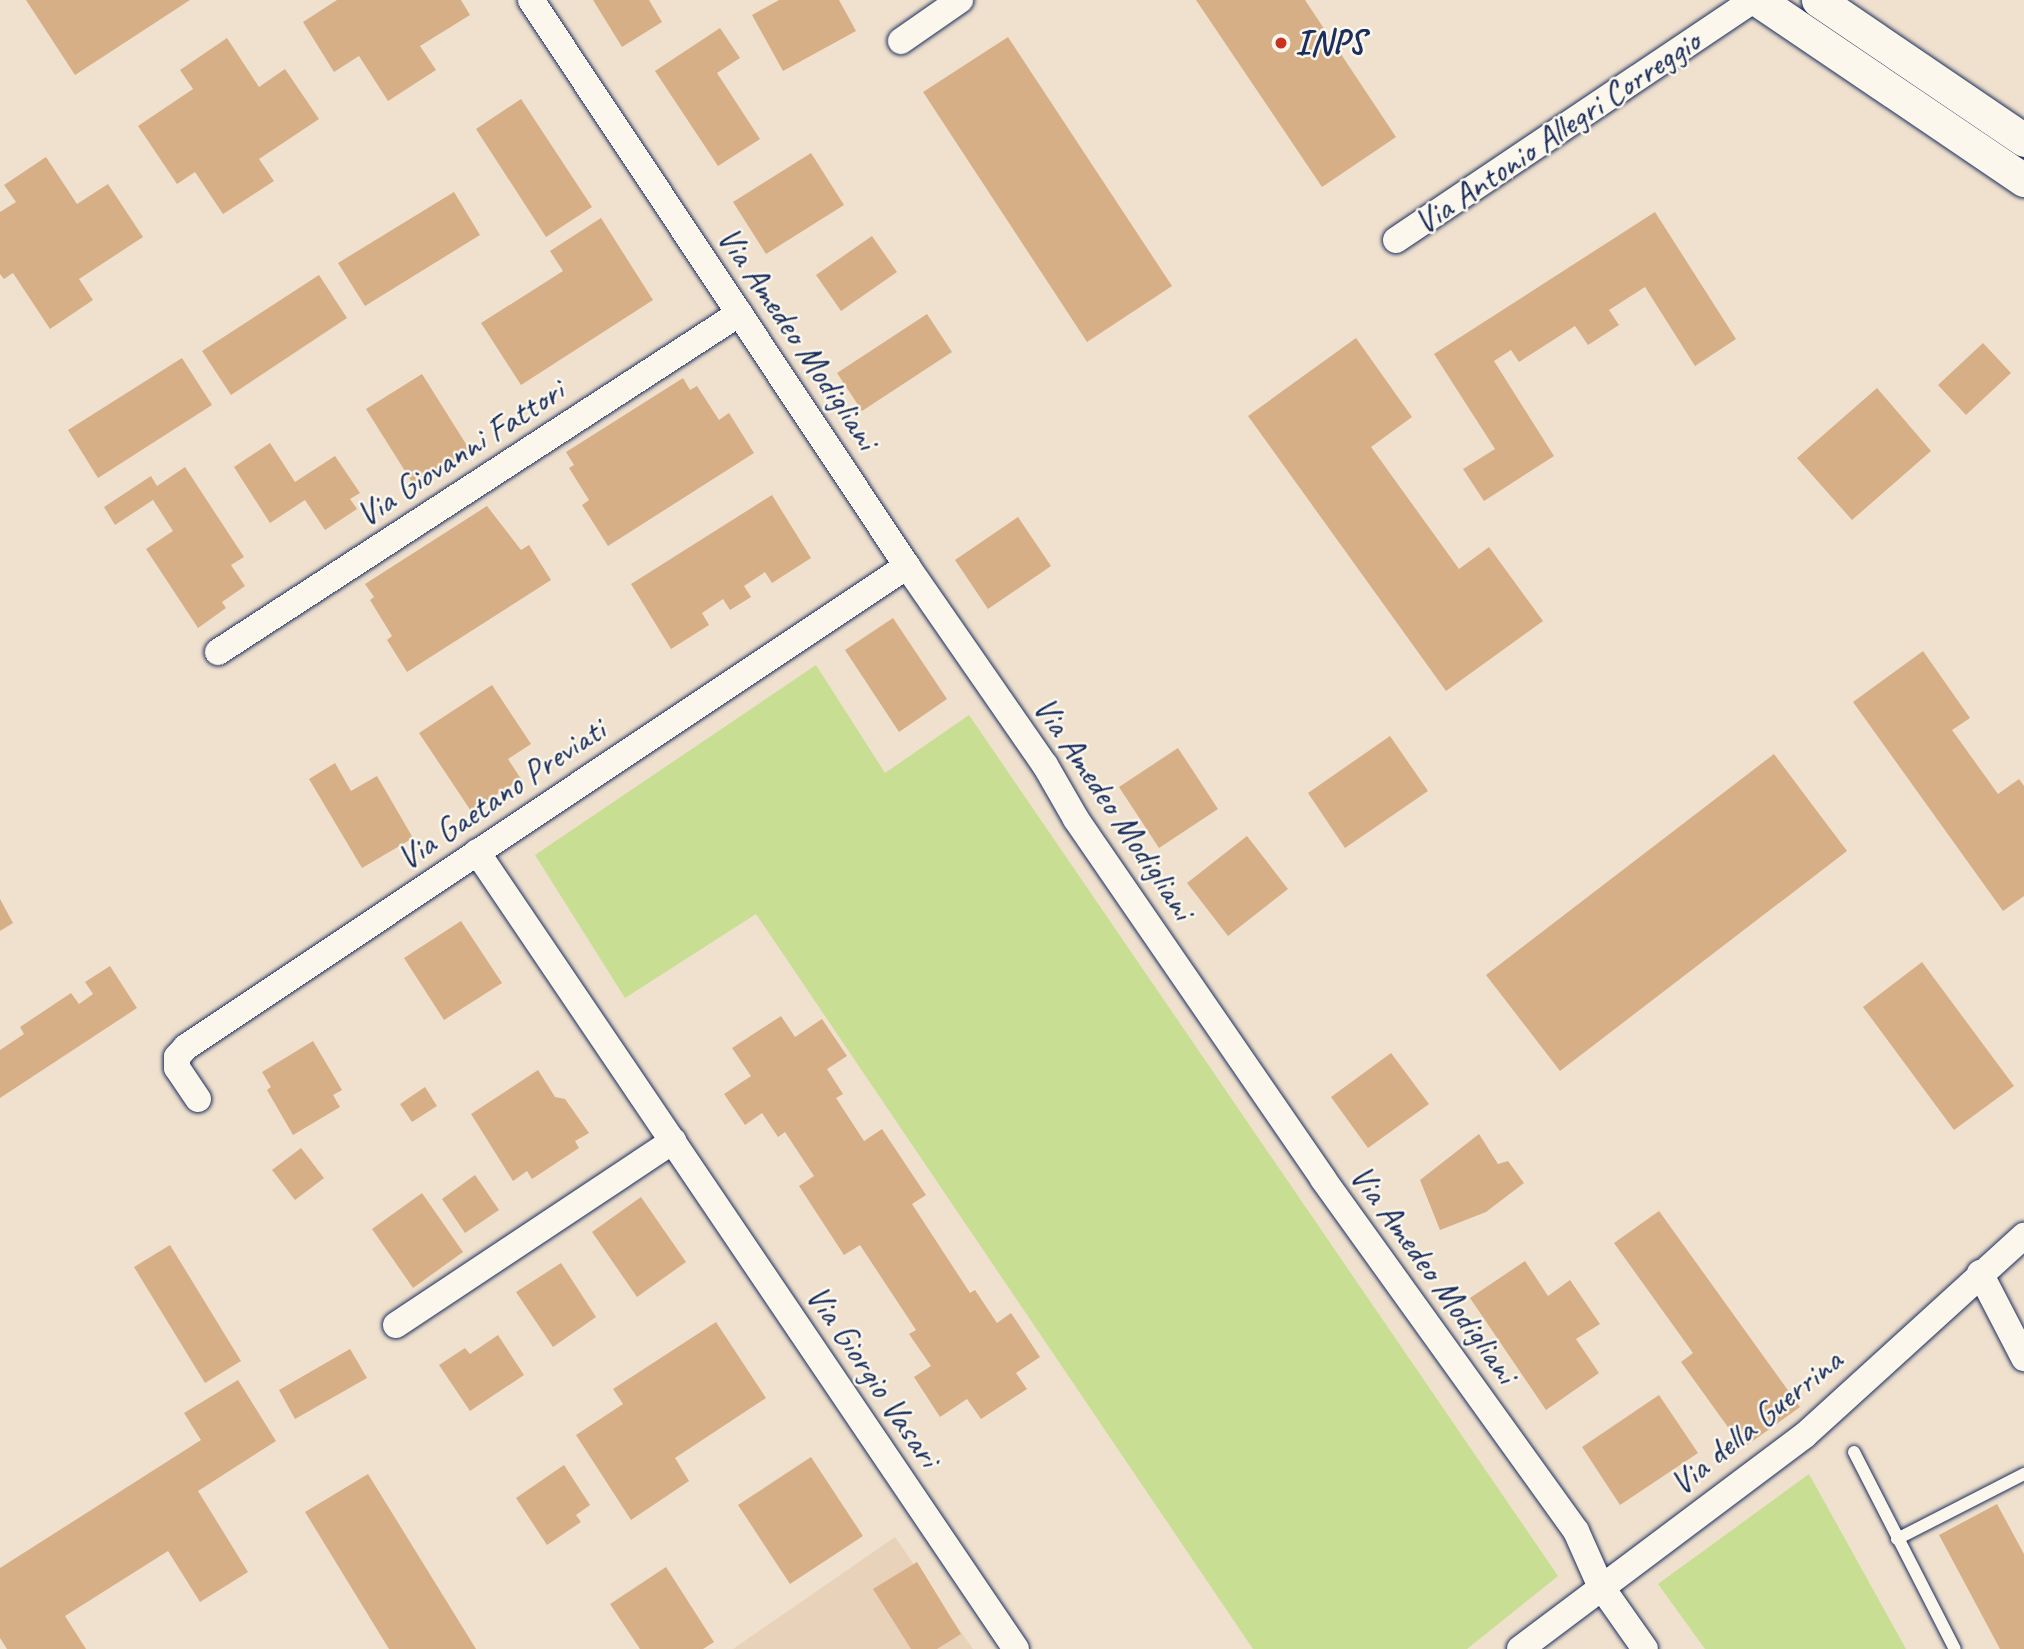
<!DOCTYPE html>
<html>
<head>
<meta charset="utf-8">
<style>
	body { margin:0 }
	#map { position:relative; width:2024px; height:1649px; overflow:hidden; background:#f0e1ce; font-family:Caveat,sans-serif }
	div>[style] { position:absolute }
	.built>* { inset:0; background:#e8d2b9 }
	.green>* { inset:0; background:#c7de93 }
	.building>* { inset:0; background:#d6af87 }
	.roads { filter:drop-shadow(0 0 2px #1b2f5e) drop-shadow(0 0 2px #1b2f5e) }
	.service>* { height:12px; margin:-6px; padding:0 6px; transform-origin:6px; border-radius:6px; background:#fbf7ec }
	.minor>* { height:26px; margin:-13px; padding:0 13px; transform-origin:13px; border-radius:13px; background:#fbf7ec }
	.tertiary>* { height:33px; margin:-16.5px; padding:0 16.5px; transform-origin:16.5px; border-radius:16.5px; background:#fbf7ec }
	.dots>* { width:19px; height:19px; translate:-50% -50%; box-sizing:border-box; border:4px solid #fbf7ec; border-radius:50% }
	span { translate:-50% -50%; white-space:nowrap; text-align:center; line-height:1.15; -webkit-text-stroke:5px #fbf7ec; paint-order:stroke }
	.poi-label { font-size:35px; color:#1b2f5e; font-weight:700 }
	.left { translate:0 -50%; text-align:left }
	.street-label { font-size:35px; color:#1b2f5e }
</style>
</head>
<body>
<div id="map">
	<div class="built">
		<i style="clip-path:polygon(895px 1537px,973px 1649px,733px 1649px)"></i>
	</div>
	<div class="green">
		<i style="clip-path:polygon(816px 665px,885px 773px,969px 715px,1558px 1576px,1467px 1649px,1253px 1649px,756px 914px,625px 998px,535px 855px)"></i>
		<i style="clip-path:polygon(1809px 1474px,1906px 1649px,1705px 1649px,1658px 1584px)"></i>
	</div>
	<div class="building">
		<i style="clip-path:polygon(26px 0,190px 0,75px 75px)"></i>
		<i style="clip-path:polygon(337px 0,461px 0,470px 15px,420px 46px,436px 70px,388px 101px,359px 56px,334px 72px,303px 22px)"></i>
		<i style="clip-path:polygon(593px 0,649px 0,662px 22px,622px 47px)"></i>
		<i style="clip-path:polygon(779px 0,839px 0,856px 31px,783px 71px,752px 15px)"></i>
		<i style="clip-path:polygon(1196px 0,1305px 0,1396px 137px,1322px 187px)"></i>
		<i style="clip-path:polygon(720px 28px,740px 58px,717px 73px,760px 139px,718px 166px,655px 71px)"></i>
		<i style="clip-path:polygon(1008px 37px,1172px 286px,1087px 342px,923px 92px)"></i>
		<i style="clip-path:polygon(227px 38px,259px 87px,285px 69px,319px 119px,259px 159px,274px 181px,223px 214px,195px 172px,177px 184px,138px 126px,193px 89px,180px 70px)"></i>
		<i style="clip-path:polygon(521px 99px,592px 207px,546px 237px,476px 129px)"></i>
		<i style="clip-path:polygon(811px 153px,844px 205px,766px 254px,733px 202px)"></i>
		<i style="clip-path:polygon(46px 157px,77px 204px,108px 184px,143px 237px,79px 279px,93px 300px,50px 329px,13px 273px,4px 279px,0 274px,0 212px,16px 202px,4px 185px)"></i>
		<i style="clip-path:polygon(454px 192px,480px 235px,365px 306px,338px 263px)"></i>
		<i style="clip-path:polygon(1655px 212px,1736px 339px,1695px 366px,1645px 287px,1609px 310px,1619px 325px,1588px 345px,1575px 326px,1519px 362px,1511px 350px,1494px 361px,1554px 456px,1484px 501px,1463px 469px,1495px 449px,1434px 354px)"></i>
		<i style="clip-path:polygon(601px 218px,653px 300px,521px 385px,481px 323px,563px 271px,550px 251px)"></i>
		<i style="clip-path:polygon(872px 236px,897px 272px,841px 311px,816px 275px)"></i>
		<i style="clip-path:polygon(319px 275px,347px 318px,231px 395px,202px 351px)"></i>
		<i style="clip-path:polygon(927px 314px,952px 352px,862px 411px,837px 373px)"></i>
		<i style="clip-path:polygon(1356px 338px,1412px 417px,1371px 447px,1459px 569px,1489px 547px,1543px 621px,1446px 691px,1248px 416px)"></i>
		<i style="clip-path:polygon(1983px 343px,2011px 373px,1966px 415px,1938px 385px)"></i>
		<i style="clip-path:polygon(182px 358px,212px 405px,98px 478px,68px 430px)"></i>
		<i style="clip-path:polygon(422px 374px,471px 452px,415px 487px,366px 409px)"></i>
		<i style="clip-path:polygon(683px 378px,690px 390px,697px 386px,719px 420px,729px 413px,754px 453px,608px 546px,582px 505px,589px 500px,569px 468px,574px 465px,566px 452px)"></i>
		<i style="clip-path:polygon(1877px 388px,1931px 451px,1852px 520px,1797px 458px)"></i>
		<i style="clip-path:polygon(270px 443px,295px 482px,335px 456px,360px 493px,350px 499px,357px 509px,325px 530px,305px 500px,270px 523px,234px 467px)"></i>
		<i style="clip-path:polygon(185px 467px,244px 557px,231px 565px,245px 586px,222px 602px,226px 608px,198px 628px,146px 549px,173px 531px,153px 500px,115px 525px,104px 507px,151px 476px,157px 486px)"></i>
		<i style="clip-path:polygon(772px 495px,811px 558px,772px 583px,765px 572px,744px 586px,751px 597px,730px 610px,723px 599px,702px 613px,709px 625px,671px 649px,631px 584px)"></i>
		<i style="clip-path:polygon(487px 506px,521px 550px,529px 545px,551px 580px,407px 672px,387px 640px,392px 636px,370px 600px,374px 597px,365px 584px)"></i>
		<i style="clip-path:polygon(1018px 517px,1051px 566px,988px 609px,955px 560px)"></i>
		<i style="clip-path:polygon(893px 618px,947px 699px,899px 732px,845px 650px)"></i>
		<i style="clip-path:polygon(1923px 651px,1970px 718px,1952px 730px,1998px 794px,2019px 779px,2024px 786px,2024px 896px,2003px 911px,1853px 702px)"></i>
		<i style="clip-path:polygon(492px 685px,531px 744px,508px 759px,521px 779px,471px 811px,419px 733px)"></i>
		<i style="clip-path:polygon(1390px 736px,1428px 791px,1345px 848px,1308px 793px)"></i>
		<i style="clip-path:polygon(1178px 748px,1218px 809px,1159px 848px,1119px 787px)"></i>
		<i style="clip-path:polygon(1774px 754px,1847px 851px,1560px 1071px,1486px 975px)"></i>
		<i style="clip-path:polygon(335px 763px,351px 791px,377px 776px,413px 838px,362px 868px,309px 779px)"></i>
		<i style="clip-path:polygon(1247px 836px,1288px 889px,1228px 936px,1187px 883px)"></i>
		<i style="clip-path:polygon(0 899px,13px 923px,0 931px)"></i>
		<i style="clip-path:polygon(461px 921px,502px 983px,444px 1020px,404px 958px)"></i>
		<i style="clip-path:polygon(1922px 962px,2014px 1086px,1954px 1130px,1863px 1007px)"></i>
		<i style="clip-path:polygon(110px 966px,137px 1008px,0 1098px,0 1050px,24px 1034px,20px 1027px,71px 993px,79px 1004px,93px 994px,85px 982px)"></i>
		<i style="clip-path:polygon(781px 1016px,795px 1037px,822px 1019px,847px 1056px,827px 1069px,843px 1094px,836px 1098px,864px 1141px,882px 1129px,926px 1195px,912px 1204px,970px 1293px,975px 1290px,997px 1323px,1011px 1313px,1040px 1357px,1016px 1373px,1027px 1389px,981px 1419px,967px 1399px,940px 1417px,914px 1377px,931px 1366px,909px 1334px,916px 1330px,860px 1245px,844px 1255px,799px 1186px,814px 1176px,785px 1132px,778px 1137px,762px 1113px,745px 1125px,724px 1094px,751px 1076px,732px 1048px)"></i>
		<i style="clip-path:polygon(313px 1041px,342px 1090px,333px 1095px,340px 1107px,293px 1135px,267px 1090px,271px 1087px,262px 1072px)"></i>
		<i style="clip-path:polygon(1391px 1053px,1429px 1104px,1368px 1148px,1331px 1097px)"></i>
		<i style="clip-path:polygon(538px 1070px,555px 1097px,565px 1099px,589px 1133px,575px 1141px,579px 1148px,532px 1179px,527px 1171px,513px 1181px,471px 1114px)"></i>
		<i style="clip-path:polygon(425px 1087px,437px 1106px,412px 1122px,400px 1104px)"></i>
		<i style="clip-path:polygon(1479px 1134px,1498px 1164px,1508px 1161px,1524px 1183px,1486px 1212px,1440px 1230px,1420px 1180px)"></i>
		<i style="clip-path:polygon(301px 1148px,324px 1178px,295px 1200px,272px 1170px)"></i>
		<i style="clip-path:polygon(475px 1175px,499px 1210px,465px 1233px,442px 1199px)"></i>
		<i style="clip-path:polygon(422px 1193px,463px 1252px,413px 1288px,372px 1229px)"></i>
		<i style="clip-path:polygon(641px 1197px,686px 1262px,637px 1297px,592px 1232px)"></i>
		<i style="clip-path:polygon(1659px 1211px,1800px 1407px,1743px 1448px,1681px 1362px,1693px 1353px,1614px 1243px)"></i>
		<i style="clip-path:polygon(170px 1245px,241px 1361px,205px 1383px,134px 1267px)"></i>
		<i style="clip-path:polygon(1525px 1261px,1548px 1296px,1570px 1280px,1600px 1324px,1576px 1339px,1599px 1373px,1546px 1410px,1470px 1298px)"></i>
		<i style="clip-path:polygon(561px 1263px,596px 1317px,553px 1347px,516px 1292px)"></i>
		<i style="clip-path:polygon(716px 1322px,766px 1398px,675px 1458px,689px 1481px,631px 1520px,576px 1435px,623px 1404px,613px 1389px)"></i>
		<i style="clip-path:polygon(498px 1335px,524px 1375px,470px 1411px,439px 1365px,465px 1348px,470px 1354px)"></i>
		<i style="clip-path:polygon(350px 1349px,367px 1378px,295px 1419px,279px 1390px)"></i>
		<i style="clip-path:polygon(238px 1380px,276px 1441px,198px 1491px,248px 1572px,200px 1602px,168px 1551px,65px 1616px,86px 1649px,7px 1649px,0 1638px,0 1568px,201px 1440px,184px 1413px)"></i>
		<i style="clip-path:polygon(1659px 1395px,1698px 1453px,1620px 1505px,1582px 1447px)"></i>
		<i style="clip-path:polygon(811px 1457px,863px 1536px,790px 1584px,738px 1505px)"></i>
		<i style="clip-path:polygon(564px 1465px,590px 1505px,576px 1515px,581px 1522px,547px 1545px,516px 1498px)"></i>
		<i style="clip-path:polygon(368px 1474px,476px 1649px,389px 1649px,305px 1512px)"></i>
		<i style="clip-path:polygon(1997px 1504px,2024px 1554px,2024px 1649px,2000px 1649px,1939px 1535px)"></i>
		<i style="clip-path:polygon(917px 1562px,961px 1634px,937px 1649px,911px 1649px,873px 1589px)"></i>
		<i style="clip-path:polygon(666px 1567px,714px 1642px,703px 1649px,640px 1649px,610px 1604px)"></i>
	</div>
	<div class="roads">
		<div class="service">
			<i style="left:1854px;top:1452px;width:221px;rotate:62.9deg"></i>
			<i style="left:1897px;top:1539px;width:143px;rotate:-27.1deg"></i>
		</div>
		<div class="minor">
			<i style="left:531px;top:0;width:680px;rotate:56.4deg"></i>
			<i style="left:907px;top:566px;width:242px;rotate:55.3deg"></i>
			<i style="left:1045px;top:765px;width:62px;rotate:60.1deg"></i>
			<i style="left:1076px;top:819px;width:437px;rotate:55.5deg"></i>
			<i style="left:1323px;top:1179px;width:433px;rotate:54.3deg"></i>
			<i style="left:1576px;top:1531px;width:59px;rotate:66deg"></i>
			<i style="left:1600px;top:1585px;width:78px;rotate:54.9deg"></i>
			<i style="left:901px;top:41px;width:72px;rotate:-34.8deg"></i>
			<i style="left:1396px;top:240px;width:430px;rotate:-33.9deg"></i>
			<i style="left:218px;top:652px;width:622px;rotate:-33deg"></i>
			<i style="left:477px;top:852px;width:962px;rotate:55.93deg"></i>
			<i style="left:198px;top:1099px;width:37px;rotate:-124deg"></i>
			<i style="left:177px;top:1068px;width:11px;rotate:-90deg"></i>
			<i style="left:177px;top:1057px;width:13px;rotate:-48deg"></i>
			<i style="left:186px;top:1047px;width:867px;rotate:-33.71deg"></i>
			<i style="left:1980px;top:1273px;width:96px;rotate:62.6deg"></i>
			<i style="left:396px;top:1325px;width:333px;rotate:-33.6deg"></i>
			<i style="left:1520px;top:1649px;width:356px;rotate:-36.9deg"></i>
			<i style="left:1805px;top:1435px;width:296px;rotate:-42.3deg"></i>
		</div>
		<div class="tertiary">
			<i style="left:1758px;top:0;width:321px;rotate:34.1deg"></i>
			<i style="left:1818px;top:0;width:249px;rotate:34.2deg"></i>
		</div>
	</div>
	<div class="dots">
		<i style="left:1281px;top:43px;background:#c8321e"></i>
	</div>
	<div class="poi-label">
		<span class="left" style="left:1295px;top:43px">INPS</span>
	</div>
	<div class="street-label">
		<span style="left:1557px;top:132px;rotate:-34deg">Via Antonio Allegri Correggio</span>
		<span style="left:798px;top:338px;rotate:56deg">Via Amedeo Modigliani</span>
		<span style="left:460px;top:453px;rotate:-33deg">Via Giovanni Fattori</span>
		<span style="left:501px;top:794px;rotate:-34deg">Via Gaetano Previati</span>
		<span style="left:1114px;top:808px;rotate:56deg">Via Amedeo Modigliani</span>
		<span style="left:1434px;top:1274px;rotate:54deg">Via Amedeo Modigliani</span>
		<span style="left:873px;top:1376px;rotate:56deg">Via Giorgio Vasari</span>
		<span style="left:1756px;top:1422px;rotate:-39deg">Via della Guerrina</span>
	</div>
</div>
</body>
</html>
